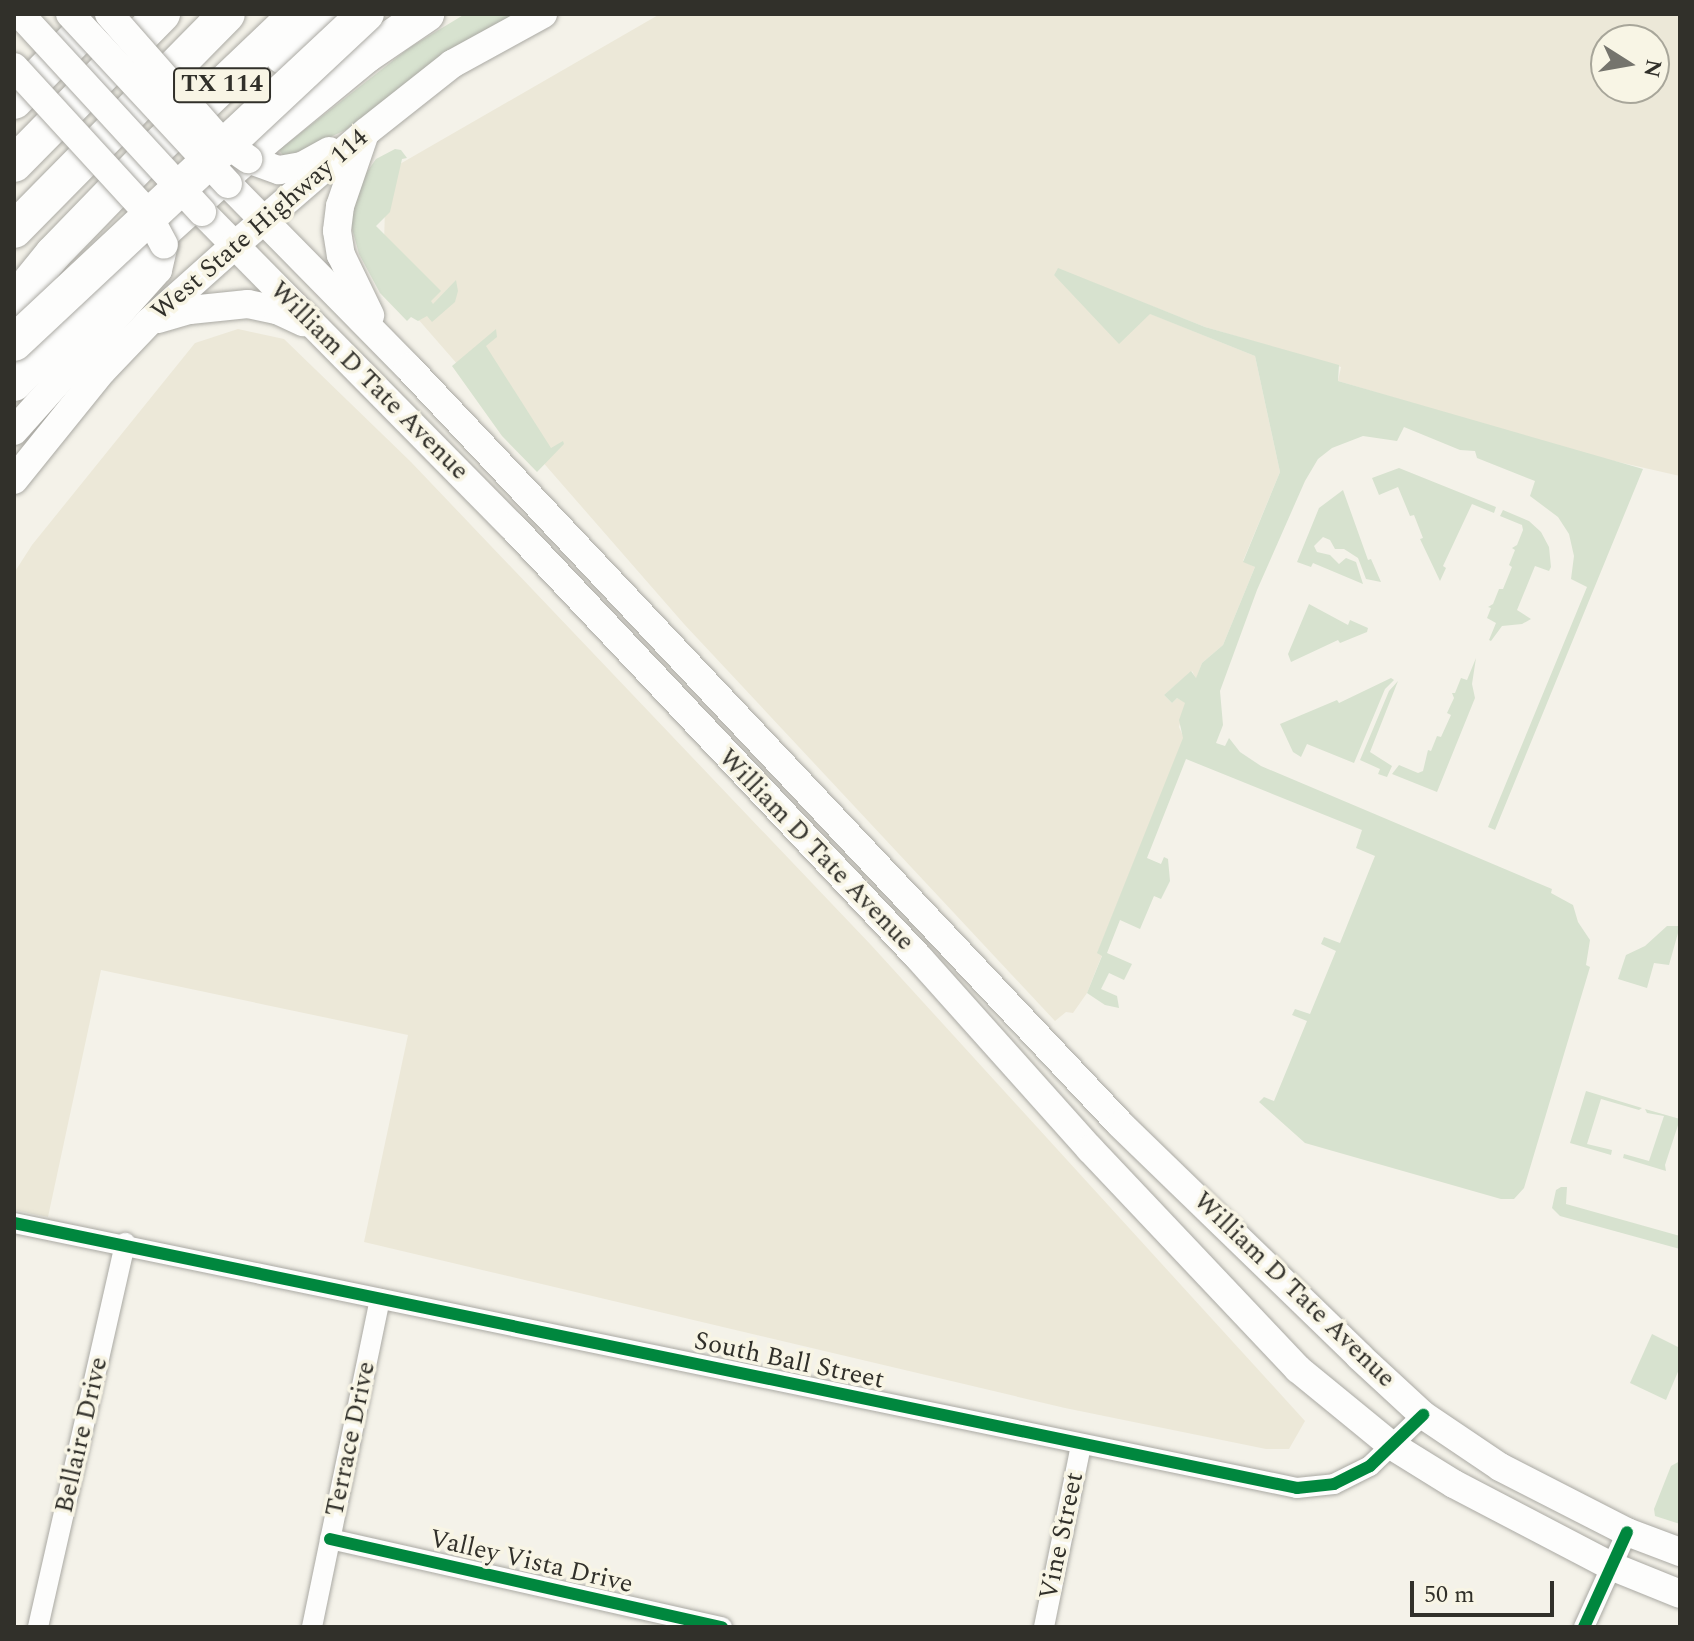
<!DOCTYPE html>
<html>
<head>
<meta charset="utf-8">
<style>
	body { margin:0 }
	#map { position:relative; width:1694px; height:1641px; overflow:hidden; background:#f4f2e9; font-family:Spectral,serif }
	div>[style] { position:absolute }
	.built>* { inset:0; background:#ece8d8 }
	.green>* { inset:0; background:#d7e2cf }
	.roads { filter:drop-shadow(0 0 2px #aaa9a3) drop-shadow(0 0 2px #aaa9a3) }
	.minor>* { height:20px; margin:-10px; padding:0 10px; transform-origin:10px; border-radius:10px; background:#fdfdfc }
	.secondary>* { height:28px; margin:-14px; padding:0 14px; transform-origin:14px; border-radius:14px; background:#fdfdfc }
	.motorway>* { height:36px; margin:-18px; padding:0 18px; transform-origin:18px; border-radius:18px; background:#fdfdfc }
	.bridges { filter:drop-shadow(0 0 2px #aaa9a3) drop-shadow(0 0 2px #aaa9a3) }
	.secondary-bridge>* { height:28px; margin:-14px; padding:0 14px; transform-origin:14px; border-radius:14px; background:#fdfdfc }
	.motorway-bridge>* { height:36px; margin:-18px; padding:0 18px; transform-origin:18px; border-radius:18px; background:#fdfdfc }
	.cycleway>* { height:12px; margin:-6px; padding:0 6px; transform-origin:6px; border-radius:6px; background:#00873e }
	span { translate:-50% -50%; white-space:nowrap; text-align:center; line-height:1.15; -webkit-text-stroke:7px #f8f5e5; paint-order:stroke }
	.shield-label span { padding:2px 6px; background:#f8f5e5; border:2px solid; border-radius:6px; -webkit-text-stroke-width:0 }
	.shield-label { font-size:24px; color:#31302a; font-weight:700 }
	.street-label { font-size:26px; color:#31302a }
	.frame { position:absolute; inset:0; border:16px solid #31302a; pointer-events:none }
	.north { position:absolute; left:1590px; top:24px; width:80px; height:80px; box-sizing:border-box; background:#f8f5e5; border:2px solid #a8a69a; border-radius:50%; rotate:101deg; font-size:22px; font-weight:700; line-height:32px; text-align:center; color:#31302a }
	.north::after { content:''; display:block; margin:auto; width:28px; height:36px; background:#75746d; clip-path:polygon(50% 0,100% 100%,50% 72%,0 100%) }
	.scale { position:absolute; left:1410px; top:1581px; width:144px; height:36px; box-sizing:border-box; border:4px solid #31302a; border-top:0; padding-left:10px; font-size:24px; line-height:28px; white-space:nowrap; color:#31302a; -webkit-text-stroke:6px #f8f5e5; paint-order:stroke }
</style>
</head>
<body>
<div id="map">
	<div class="built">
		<i style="clip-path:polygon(evenodd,660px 14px,1680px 14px,1680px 476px,1583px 454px,1338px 381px,1341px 367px,1205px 327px,1058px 269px,1054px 275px,1255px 356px,1280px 472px,1243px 561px,1255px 567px,1223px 645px,1202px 663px,1196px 679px,1192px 671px,1164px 695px,1172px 703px,1177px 698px,1186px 703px,1179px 727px,1184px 738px,1098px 952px,1102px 955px,1087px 993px,1073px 1013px,1066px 1012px,1055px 1021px,684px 624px,383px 279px,386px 172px,660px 14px,1606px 40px,1654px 40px,1654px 88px,1606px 88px,1606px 40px)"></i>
		<i style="clip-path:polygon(238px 329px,284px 339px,411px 462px,871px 945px,1305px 1421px,1289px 1449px,1266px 1449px,1065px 1408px,364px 1242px,408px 1035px,101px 970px,48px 1217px,14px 1210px,14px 573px,32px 545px,195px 343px)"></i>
	</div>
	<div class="green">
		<i style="clip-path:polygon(465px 14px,520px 14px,352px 127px,285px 158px,279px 150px,409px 48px)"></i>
		<i style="clip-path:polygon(395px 149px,401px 150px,407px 158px,402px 159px,390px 212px,376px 226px,441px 291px,431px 301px,433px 304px,456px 280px,458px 291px,455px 302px,432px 322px,427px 316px,418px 321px,411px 317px,407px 321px,380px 293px,359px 254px,350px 221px,360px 182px,376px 159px)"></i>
		<i style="clip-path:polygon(1058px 268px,1205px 327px,1339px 365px,1338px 381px,1643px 469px,1495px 830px,1488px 827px,1587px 587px,1571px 579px,1574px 556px,1569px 534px,1558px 517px,1530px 496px,1535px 481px,1477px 458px,1475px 451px,1460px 450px,1404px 427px,1397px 441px,1363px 436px,1332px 448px,1318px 459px,1305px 481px,1257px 590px,1220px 691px,1223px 725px,1216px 743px,1225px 746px,1229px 738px,1240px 752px,1261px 766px,1552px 889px,1551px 893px,1573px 905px,1578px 922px,1590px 940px,1586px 965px,1590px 967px,1524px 1188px,1514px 1199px,1501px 1199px,1305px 1143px,1259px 1102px,1264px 1097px,1274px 1101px,1307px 1021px,1292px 1015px,1295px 1009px,1310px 1014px,1336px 951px,1321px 944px,1324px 937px,1340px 943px,1375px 856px,1356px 848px,1362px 830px,1186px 759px,1147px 858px,1161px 864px,1164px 857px,1168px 859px,1170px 881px,1161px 899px,1154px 896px,1140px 929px,1120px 920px,1107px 953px,1132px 964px,1124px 980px,1109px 973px,1101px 989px,1117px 996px,1119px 1008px,1105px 1005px,1087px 993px,1102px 956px,1097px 953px,1183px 738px,1179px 720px,1185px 703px,1177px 698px,1172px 703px,1164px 695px,1191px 671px,1196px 678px,1202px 663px,1223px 645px,1255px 567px,1243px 562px,1280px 472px,1255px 356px,1150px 314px,1119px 344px,1054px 275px)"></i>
		<i style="clip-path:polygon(496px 329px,497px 337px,486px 346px,551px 448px,563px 441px,564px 444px,537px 472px,502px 436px,452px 366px)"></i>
		<i style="clip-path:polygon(1399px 468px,1496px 507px,1494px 513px,1472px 504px,1443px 566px,1446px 568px,1440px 581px,1420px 539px,1423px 538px,1414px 515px,1410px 516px,1398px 487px,1379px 495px,1372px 478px)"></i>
		<i style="clip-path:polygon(1343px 490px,1368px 560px,1371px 559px,1381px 582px,1366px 579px,1358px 558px,1344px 549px,1335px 549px,1330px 540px,1323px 537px,1314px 546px,1317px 552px,1330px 555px,1339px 564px,1346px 558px,1356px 562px,1363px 584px,1313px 563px,1311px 567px,1297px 562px,1319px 508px)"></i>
		<i style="clip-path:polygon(1503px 510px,1529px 521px,1541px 532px,1549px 547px,1551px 567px,1549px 571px,1535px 566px,1517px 610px,1531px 619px,1522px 624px,1502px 626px,1491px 641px,1489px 640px,1496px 623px,1487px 618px,1491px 608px,1488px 607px,1493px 604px,1499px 589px,1503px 589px,1512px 567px,1509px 565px,1515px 550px,1512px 548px,1517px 545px,1523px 530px,1522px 525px,1500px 516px)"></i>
		<i style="clip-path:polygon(1309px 604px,1348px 625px,1350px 620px,1368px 628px,1367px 632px,1340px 643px,1338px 640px,1291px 662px,1288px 654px)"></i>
		<i style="clip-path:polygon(1476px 658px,1472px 684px,1475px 698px,1437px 792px,1392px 774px,1399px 765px,1418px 773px,1423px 771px,1428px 750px,1431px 751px,1437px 736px,1441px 737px,1451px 715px,1447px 713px,1454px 698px,1452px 693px,1455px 693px,1461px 678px,1467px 680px)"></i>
		<i style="clip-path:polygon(1391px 678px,1394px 680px,1385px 689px,1354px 763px,1307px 744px,1301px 757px,1293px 752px,1280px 724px,1337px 700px,1339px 703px)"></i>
		<i style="clip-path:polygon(1398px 681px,1370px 752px,1392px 766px,1387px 777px,1378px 774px,1380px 769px,1360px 760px,1389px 691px)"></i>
		<i style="clip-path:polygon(1667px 926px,1680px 926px,1669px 965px,1654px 963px,1647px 988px,1618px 979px,1626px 955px,1645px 946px)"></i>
		<i style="clip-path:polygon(1586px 1091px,1642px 1108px,1639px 1110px,1601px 1099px,1587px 1144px,1612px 1150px,1611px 1155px,1570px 1143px)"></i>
		<i style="clip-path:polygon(1645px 1109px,1680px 1119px,1665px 1165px,1666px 1171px,1623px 1158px,1624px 1154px,1649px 1161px,1664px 1116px,1647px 1113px)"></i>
		<i style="clip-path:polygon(1561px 1187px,1567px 1187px,1566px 1204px,1680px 1236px,1680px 1249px,1560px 1216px,1552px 1208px,1556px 1190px)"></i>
		<i style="clip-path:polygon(1652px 1334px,1680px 1348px,1680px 1367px,1666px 1400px,1630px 1383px)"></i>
		<i style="clip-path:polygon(1680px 1461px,1680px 1524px,1655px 1516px,1654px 1509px,1671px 1466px)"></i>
	</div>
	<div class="roads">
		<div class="minor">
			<i style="left:14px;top:1223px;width:1310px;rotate:11.67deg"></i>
			<i style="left:1297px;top:1488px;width:37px;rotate:-6deg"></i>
			<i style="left:1334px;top:1484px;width:40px;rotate:-26.6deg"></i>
			<i style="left:1370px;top:1466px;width:74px;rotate:-43.9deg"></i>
			<i style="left:330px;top:1539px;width:402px;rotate:12.7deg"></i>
			<i style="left:38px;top:1627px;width:394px;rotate:-77.2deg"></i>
			<i style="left:312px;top:1627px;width:335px;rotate:-78.3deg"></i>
			<i style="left:1044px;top:1627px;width:186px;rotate:-78.5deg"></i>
			<i style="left:1584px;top:1627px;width:104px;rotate:-65.6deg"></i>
		</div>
		<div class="secondary">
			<i style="left:364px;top:136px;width:74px;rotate:108.9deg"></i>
			<i style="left:340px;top:206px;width:25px;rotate:97deg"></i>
			<i style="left:337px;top:231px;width:24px;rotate:81deg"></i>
			<i style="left:341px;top:255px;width:67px;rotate:64.2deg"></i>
			<i style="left:248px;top:159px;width:33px;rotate:20deg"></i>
			<i style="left:279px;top:170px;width:23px;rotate:-10deg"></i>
			<i style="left:302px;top:166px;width:31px;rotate:-29deg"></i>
			<i style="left:228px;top:184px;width:257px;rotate:45.5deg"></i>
			<i style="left:408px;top:367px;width:1041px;rotate:46.75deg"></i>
			<i style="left:1121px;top:1125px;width:332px;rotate:44.1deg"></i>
			<i style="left:1359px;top:1356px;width:87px;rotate:42.7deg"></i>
			<i style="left:1423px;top:1415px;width:93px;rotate:34deg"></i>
			<i style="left:1500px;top:1467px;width:143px;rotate:27.1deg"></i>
			<i style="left:1627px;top:1532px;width:57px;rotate:20.7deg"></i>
			<i style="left:202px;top:212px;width:441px;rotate:45.4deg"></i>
			<i style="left:512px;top:526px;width:595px;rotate:46.7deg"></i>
			<i style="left:920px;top:959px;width:255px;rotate:48.2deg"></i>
			<i style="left:1090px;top:1149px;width:303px;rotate:46.6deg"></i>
			<i style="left:1298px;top:1369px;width:120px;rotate:39.3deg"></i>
			<i style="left:1391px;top:1445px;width:74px;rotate:31.8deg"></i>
			<i style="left:1454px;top:1484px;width:177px;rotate:27.6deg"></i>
			<i style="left:1611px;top:1566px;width:74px;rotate:22.1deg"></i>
			<i style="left:158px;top:319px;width:33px;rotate:-16deg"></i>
			<i style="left:190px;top:310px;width:58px;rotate:-5.9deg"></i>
			<i style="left:248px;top:304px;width:30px;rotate:12deg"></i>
			<i style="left:277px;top:310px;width:29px;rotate:25deg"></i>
			<i style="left:14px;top:431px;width:216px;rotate:-48.2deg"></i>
			<i style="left:158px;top:270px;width:26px;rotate:-77deg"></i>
			<i style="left:14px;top:480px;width:140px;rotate:-51.1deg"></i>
			<i style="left:102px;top:371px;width:68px;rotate:-46.2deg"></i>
			<i style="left:149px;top:322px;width:114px;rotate:-41.8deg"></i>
			<i style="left:234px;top:246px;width:174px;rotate:-40.8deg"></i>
			<i style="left:366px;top:132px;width:110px;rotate:-38.3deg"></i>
			<i style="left:452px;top:64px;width:104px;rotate:-28.8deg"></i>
		</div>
		<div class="motorway">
			<i style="left:283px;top:56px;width:65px;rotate:-40deg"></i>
			<i style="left:14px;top:101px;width:122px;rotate:-45.3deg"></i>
			<i style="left:14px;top:164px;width:211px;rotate:-45.4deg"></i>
			<i style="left:14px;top:230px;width:303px;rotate:-45.4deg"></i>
			<i style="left:14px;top:302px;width:62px;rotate:-50.9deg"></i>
			<i style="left:53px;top:254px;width:135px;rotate:-45.9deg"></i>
			<i style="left:147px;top:157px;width:207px;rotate:-43.6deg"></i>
			<i style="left:14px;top:383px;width:187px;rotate:-46.1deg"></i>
			<i style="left:144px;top:248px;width:171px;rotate:-42.2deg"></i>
			<i style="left:271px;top:133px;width:123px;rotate:-39.4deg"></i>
			<i style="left:366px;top:55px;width:73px;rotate:-34.3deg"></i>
		</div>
	</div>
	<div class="bridges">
		<div class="secondary-bridge">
			<i style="left:20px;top:14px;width:269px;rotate:47.4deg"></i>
			<i style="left:70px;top:14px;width:232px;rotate:47.1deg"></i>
			<i style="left:109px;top:14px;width:165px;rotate:48.7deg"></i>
			<i style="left:218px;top:138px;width:37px;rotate:35deg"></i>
			<i style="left:14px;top:67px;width:195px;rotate:47.5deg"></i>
			<i style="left:146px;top:211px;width:38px;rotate:62deg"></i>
		</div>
		<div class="motorway-bridge">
			<i style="left:14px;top:343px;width:482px;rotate:-43.1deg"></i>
		</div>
	</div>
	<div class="cycleway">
		<i style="left:14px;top:1223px;width:1310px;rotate:11.67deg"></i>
		<i style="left:1297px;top:1488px;width:37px;rotate:-6deg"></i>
		<i style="left:1334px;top:1484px;width:40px;rotate:-26.6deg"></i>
		<i style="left:1370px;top:1466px;width:74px;rotate:-43.9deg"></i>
		<i style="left:330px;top:1539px;width:402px;rotate:12.7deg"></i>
		<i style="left:1584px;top:1627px;width:104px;rotate:-65.6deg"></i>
	</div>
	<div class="shield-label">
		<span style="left:222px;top:85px">TX 114</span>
	</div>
	<div class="street-label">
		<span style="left:260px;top:225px;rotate:-41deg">West State Highway 114</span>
		<span style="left:369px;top:381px;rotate:45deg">William D Tate Avenue</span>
		<span style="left:816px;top:850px;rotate:46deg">William D Tate Avenue</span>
		<span style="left:1294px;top:1290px;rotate:44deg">William D Tate Avenue</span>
		<span style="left:789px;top:1361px;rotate:12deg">South Ball Street</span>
		<span style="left:82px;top:1435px;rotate:-77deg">Bellaire Drive</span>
		<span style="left:351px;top:1439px;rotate:-78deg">Terrace Drive</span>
		<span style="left:1062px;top:1536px;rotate:-78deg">Vine Street</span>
		<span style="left:531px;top:1562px;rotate:13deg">Valley Vista Drive</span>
	</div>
	<div class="frame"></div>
	<div class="north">N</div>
	<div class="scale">50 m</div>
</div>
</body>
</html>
